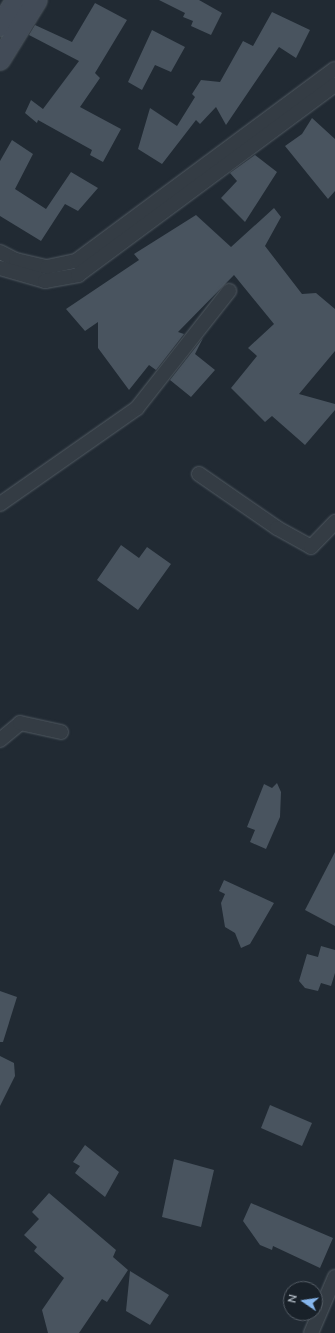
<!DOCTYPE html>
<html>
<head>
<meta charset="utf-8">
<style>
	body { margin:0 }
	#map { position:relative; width:335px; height:1333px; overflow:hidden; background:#212a33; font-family:Mulish,sans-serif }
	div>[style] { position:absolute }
	.building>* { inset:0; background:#49545f }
	.roads { filter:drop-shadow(0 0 1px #515a62) drop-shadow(0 0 1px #515a62) }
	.minor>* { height:14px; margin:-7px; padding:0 7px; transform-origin:7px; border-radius:7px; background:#343c44 }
	.secondary>* { height:20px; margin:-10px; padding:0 10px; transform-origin:10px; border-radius:10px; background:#424b57 }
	span { translate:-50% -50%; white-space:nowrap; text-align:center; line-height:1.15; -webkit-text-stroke:3px #192129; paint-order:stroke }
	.north { position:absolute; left:283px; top:1281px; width:40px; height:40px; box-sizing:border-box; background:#192129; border:1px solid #555d66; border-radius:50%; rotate:283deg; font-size:11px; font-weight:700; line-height:16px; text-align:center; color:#aeb7c1 }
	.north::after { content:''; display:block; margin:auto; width:14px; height:18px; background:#86b6ed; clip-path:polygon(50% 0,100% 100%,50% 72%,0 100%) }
</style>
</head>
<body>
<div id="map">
	<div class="building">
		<i style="clip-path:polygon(159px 0,199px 0,222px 13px,211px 35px,191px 26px,193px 21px,183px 17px,185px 13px)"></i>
		<i style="clip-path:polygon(95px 3px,127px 20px,95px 73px,100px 78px,80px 107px,121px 129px,103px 162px,90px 155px,92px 150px,38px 120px,37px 123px,25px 113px,31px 100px,43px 109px,79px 61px,29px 35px,35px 25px,72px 42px)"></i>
		<i style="clip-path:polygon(272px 12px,310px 30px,296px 58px,279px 47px,226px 125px,216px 107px,200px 124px,196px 120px,162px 164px,138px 149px,150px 108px,177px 126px,195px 97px,192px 94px,201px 80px,220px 82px,243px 41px,253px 46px)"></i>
		<i style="clip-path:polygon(152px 30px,185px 47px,171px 72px,155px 65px,142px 90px,128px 82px)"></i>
		<i style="clip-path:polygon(312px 118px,335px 139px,335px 191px,328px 199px,285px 146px,302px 134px)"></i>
		<i style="clip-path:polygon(12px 140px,33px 154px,15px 189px,46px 209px,71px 172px,98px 188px,78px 211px,65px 204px,41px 241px,0 216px,0 161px)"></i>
		<i style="clip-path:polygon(255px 155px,277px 172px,245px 222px,221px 198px,237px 181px,230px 173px)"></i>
		<i style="clip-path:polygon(274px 208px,281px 217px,265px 246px,302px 294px,316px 293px,335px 309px,335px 351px,299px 394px,335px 404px,335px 410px,305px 445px,272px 416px,265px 422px,231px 388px,257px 356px,248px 348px,274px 324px,234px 275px,178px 332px,184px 334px,156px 370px,149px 365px,129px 390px,98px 348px,98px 322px,85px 331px,66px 309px,139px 260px,134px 254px,196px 215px,231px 247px)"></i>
		<i style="clip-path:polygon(203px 338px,195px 354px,215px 370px,191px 397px,170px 380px)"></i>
		<i style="clip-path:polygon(121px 545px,139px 558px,147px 547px,171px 564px,138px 610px,97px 580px)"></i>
		<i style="clip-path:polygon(277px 783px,281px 792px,280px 817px,266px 849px,250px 842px,255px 830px,247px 827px,264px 784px,272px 788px)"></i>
		<i style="clip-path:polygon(335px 852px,335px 926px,305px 910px)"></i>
		<i style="clip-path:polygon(224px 880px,274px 903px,250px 944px,241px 948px,235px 933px,225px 927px,221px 903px,225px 894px,219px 891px)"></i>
		<i style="clip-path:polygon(321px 946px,335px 950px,335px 973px,331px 986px,321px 983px,318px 991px,305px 988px,299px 981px,307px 954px,318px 957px)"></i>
		<i style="clip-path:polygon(0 991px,17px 997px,3px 1042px,0 1042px)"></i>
		<i style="clip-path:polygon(0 1056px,14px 1063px,15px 1076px,0 1106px)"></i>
		<i style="clip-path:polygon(270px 1105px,312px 1123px,302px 1146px,261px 1128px)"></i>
		<i style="clip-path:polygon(85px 1145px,119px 1172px,105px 1197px,75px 1173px,80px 1166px,73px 1162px)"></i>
		<i style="clip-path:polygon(174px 1159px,214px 1170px,201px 1227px,162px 1217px)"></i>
		<i style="clip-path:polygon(49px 1193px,116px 1250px,113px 1257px,128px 1270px,107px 1302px,102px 1299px,79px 1333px,48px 1333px,42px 1310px,64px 1278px,34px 1251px,37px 1247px,24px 1235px,39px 1219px,32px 1212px)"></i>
		<i style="clip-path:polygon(251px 1203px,333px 1238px,320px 1268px,273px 1246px,272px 1250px,260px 1245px,243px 1221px)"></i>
		<i style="clip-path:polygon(130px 1271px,169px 1295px,150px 1325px,126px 1311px)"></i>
	</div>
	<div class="roads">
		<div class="minor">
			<i style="left:0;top:252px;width:18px;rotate:27deg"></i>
			<i style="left:16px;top:260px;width:32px;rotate:13deg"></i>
			<i style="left:47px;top:267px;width:30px;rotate:-12deg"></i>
			<i style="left:76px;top:261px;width:322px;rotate:-36.6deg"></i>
			<i style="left:0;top:268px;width:47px;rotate:16.1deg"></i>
			<i style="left:45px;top:281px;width:34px;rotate:-10deg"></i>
			<i style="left:78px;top:275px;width:320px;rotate:-36.5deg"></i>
			<i style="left:199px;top:474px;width:95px;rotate:34.7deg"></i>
			<i style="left:277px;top:528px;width:39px;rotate:29deg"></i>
			<i style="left:311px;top:547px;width:35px;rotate:-46deg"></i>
			<i style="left:0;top:504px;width:167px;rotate:-35deg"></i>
			<i style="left:137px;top:408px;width:149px;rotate:-51.8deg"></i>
			<i style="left:0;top:740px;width:26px;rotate:-40deg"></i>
			<i style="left:20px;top:723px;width:42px;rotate:12.4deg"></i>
			<i style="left:311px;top:1333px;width:61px;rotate:-66.8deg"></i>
		</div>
		<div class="secondary">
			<i style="left:0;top:26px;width:31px;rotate:-58deg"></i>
			<i style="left:0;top:60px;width:70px;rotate:-58.3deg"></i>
		</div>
	</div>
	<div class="north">N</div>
</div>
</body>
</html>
